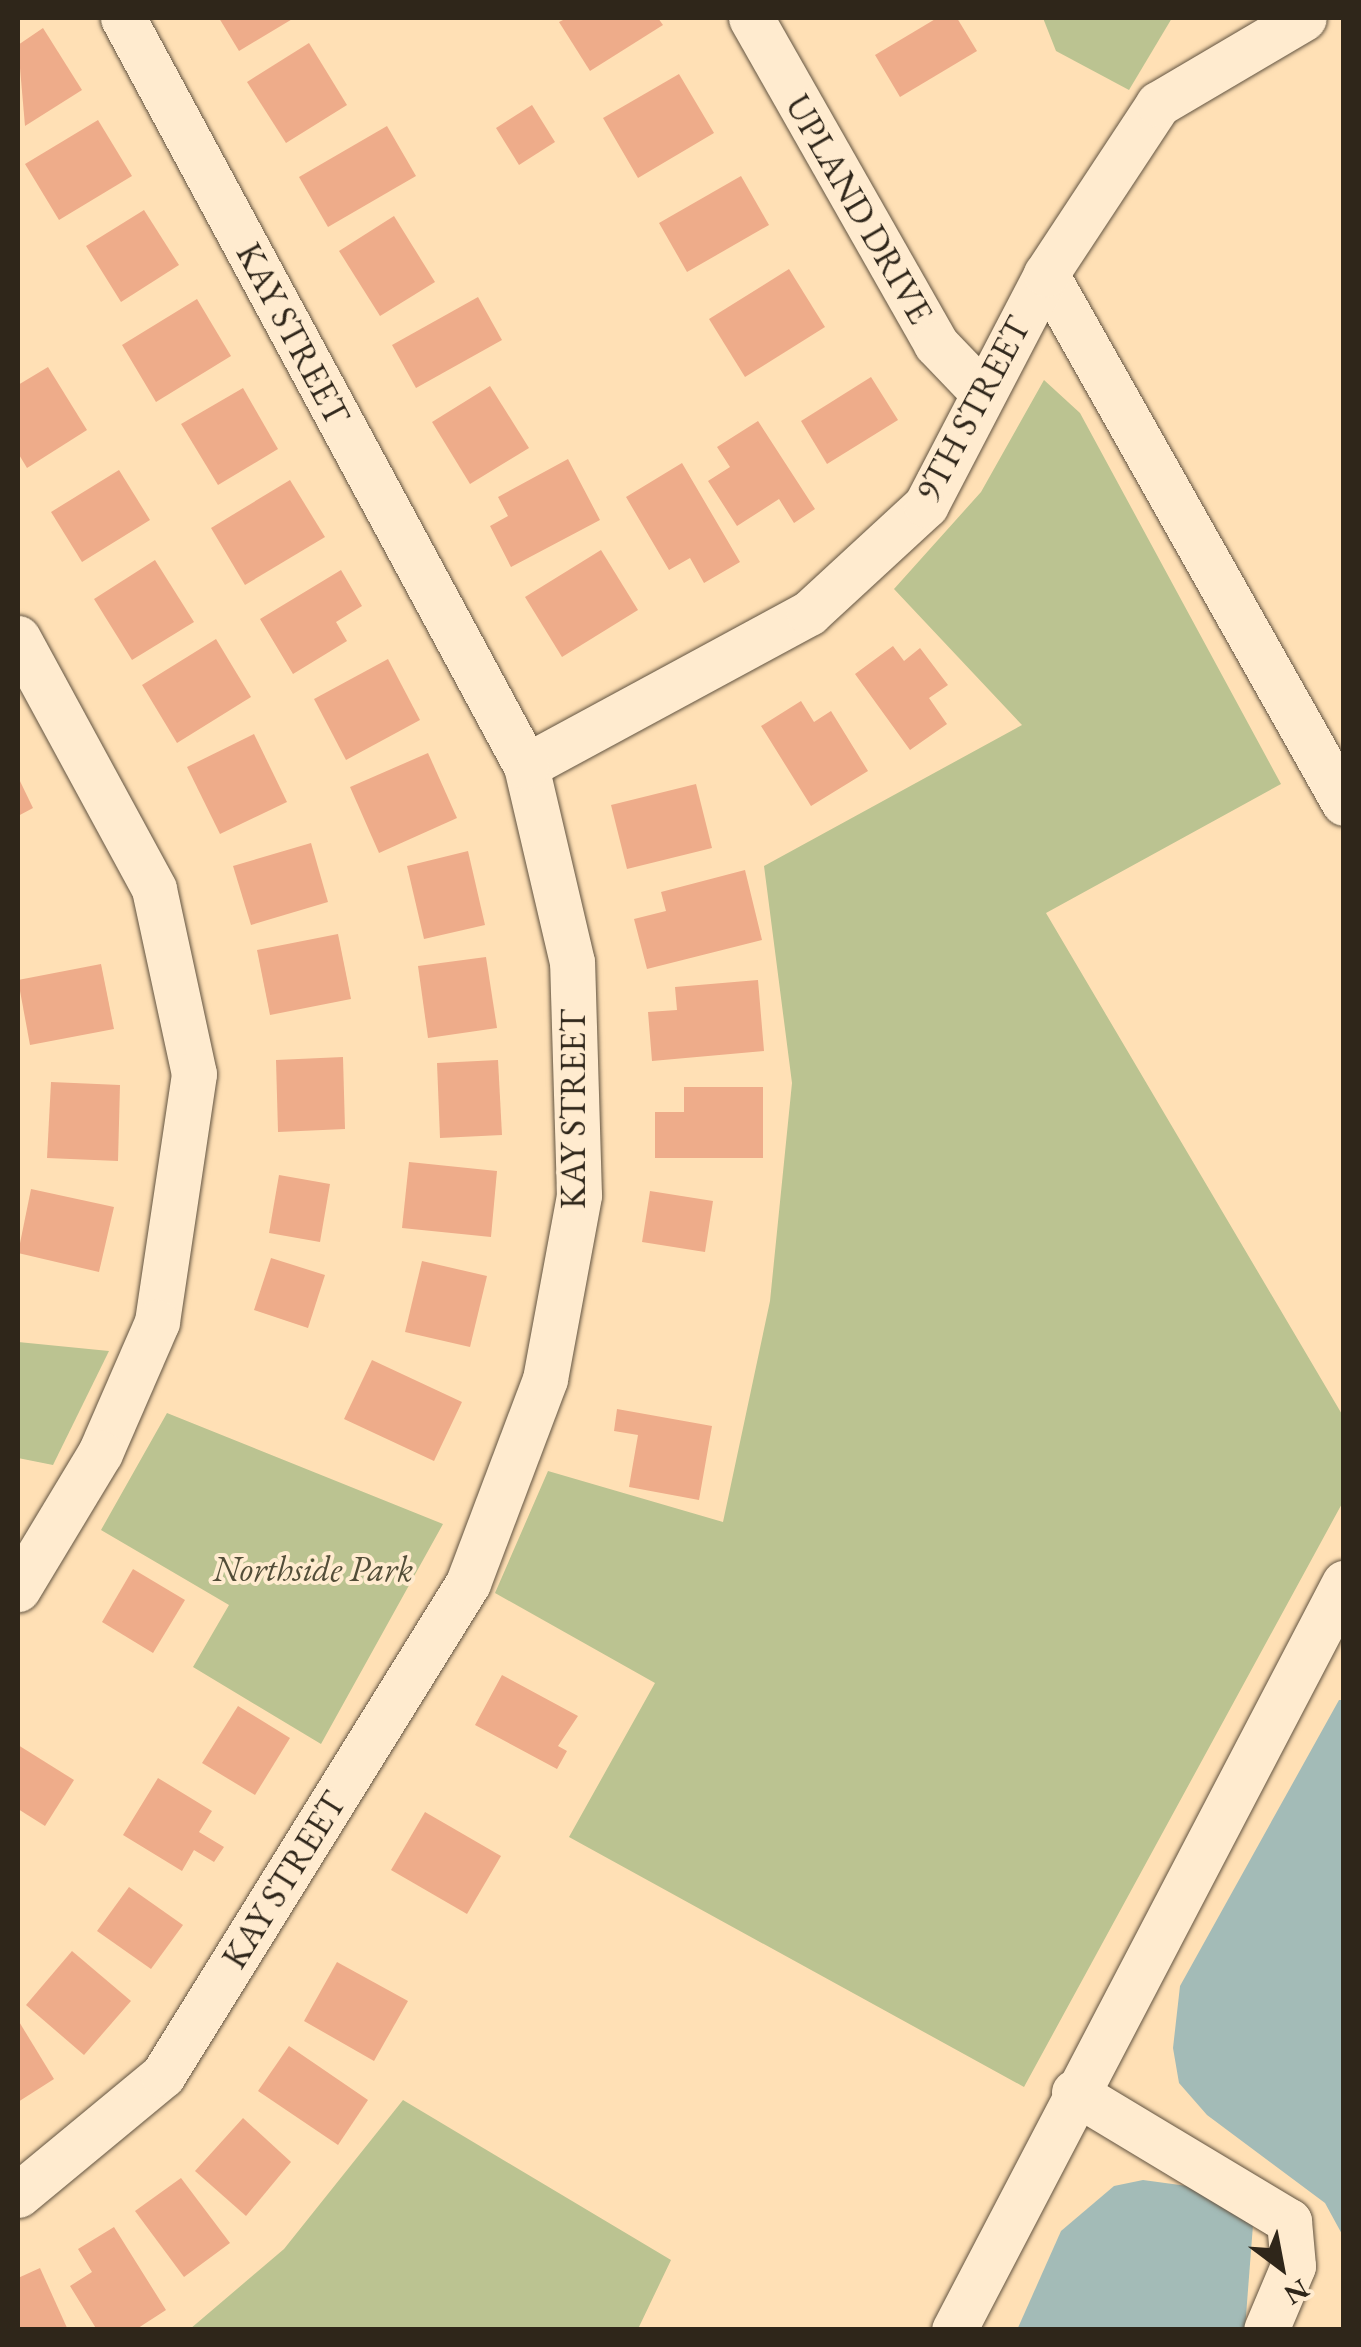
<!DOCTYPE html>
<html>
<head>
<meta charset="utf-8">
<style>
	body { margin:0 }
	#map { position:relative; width:1361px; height:2347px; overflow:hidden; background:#ffe0b5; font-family:"EB Garamond",serif }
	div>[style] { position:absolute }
	.green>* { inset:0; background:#bbc391 }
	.water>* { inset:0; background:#a3bbb7 }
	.building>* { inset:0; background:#eeac8a }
	.roads { filter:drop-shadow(0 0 2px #635441) drop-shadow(0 0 2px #635441) }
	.minor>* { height:45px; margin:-22.5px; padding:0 22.5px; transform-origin:22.5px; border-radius:22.5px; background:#ffebcf }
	span { translate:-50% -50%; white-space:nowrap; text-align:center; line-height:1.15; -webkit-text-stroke:8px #ffebcf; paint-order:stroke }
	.street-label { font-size:35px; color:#2f261a }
	.park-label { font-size:35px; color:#524d38; font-style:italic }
	.frame { position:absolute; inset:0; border:20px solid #2f261a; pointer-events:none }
	.north { position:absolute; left:1231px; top:2217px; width:100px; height:100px; -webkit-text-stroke:8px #ffebcf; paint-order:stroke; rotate:148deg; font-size:28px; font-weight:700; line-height:40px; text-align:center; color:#2f261a }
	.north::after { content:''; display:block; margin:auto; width:35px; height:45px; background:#2f261a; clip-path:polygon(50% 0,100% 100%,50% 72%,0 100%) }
</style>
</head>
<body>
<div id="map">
	<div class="green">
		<i style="clip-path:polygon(1043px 18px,1172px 18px,1129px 90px,1056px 51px)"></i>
		<i style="clip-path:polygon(1044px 380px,1080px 413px,1281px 784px,1046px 913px,1343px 1416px,1344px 1500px,1024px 2087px,569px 1837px,655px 1683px,495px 1593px,548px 1471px,723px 1522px,770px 1301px,792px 1083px,764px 866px,1022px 725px,894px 589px,981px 492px)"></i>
		<i style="clip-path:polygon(18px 1342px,109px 1351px,53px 1465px,18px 1458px)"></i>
		<i style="clip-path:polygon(167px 1413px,443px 1524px,321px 1744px,193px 1667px,229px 1605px,101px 1530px)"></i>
		<i style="clip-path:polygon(403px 2100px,671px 2260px,638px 2329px,190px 2329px,284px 2249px)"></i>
	</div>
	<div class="water">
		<i style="clip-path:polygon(1339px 1700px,1344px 1700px,1343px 2236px,1325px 2203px,1207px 2115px,1179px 2083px,1173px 2048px,1180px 1986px)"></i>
		<i style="clip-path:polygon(1143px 2180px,1202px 2188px,1253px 2225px,1245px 2329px,1017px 2330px,1061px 2231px,1114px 2186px)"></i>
	</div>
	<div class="building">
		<i style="clip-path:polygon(219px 18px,294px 18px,239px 51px)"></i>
		<i style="clip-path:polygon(567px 18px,658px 18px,663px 25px,590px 71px,559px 22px)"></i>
		<i style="clip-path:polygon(937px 18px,957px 18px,977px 51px,900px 97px,875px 55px)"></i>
		<i style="clip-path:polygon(43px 28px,82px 90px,25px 126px,18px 45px)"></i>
		<i style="clip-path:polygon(309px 43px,347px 105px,286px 143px,247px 82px)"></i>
		<i style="clip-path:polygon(679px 74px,714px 133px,638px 178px,603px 118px)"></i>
		<i style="clip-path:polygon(532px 105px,555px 142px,519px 165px,496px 128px)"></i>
		<i style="clip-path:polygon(98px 120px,132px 176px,59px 220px,25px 164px)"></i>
		<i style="clip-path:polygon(387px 126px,416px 176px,328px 227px,299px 177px)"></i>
		<i style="clip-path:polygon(741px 176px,769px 225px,687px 272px,659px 223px)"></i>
		<i style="clip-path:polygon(144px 210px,179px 265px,121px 302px,86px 246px)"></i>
		<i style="clip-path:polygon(394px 216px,435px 282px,380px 316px,339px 251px)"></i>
		<i style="clip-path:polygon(789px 269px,825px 327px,745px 377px,709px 319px)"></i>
		<i style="clip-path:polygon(478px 297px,502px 340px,416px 388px,392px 345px)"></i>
		<i style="clip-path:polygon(197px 299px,231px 356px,156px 402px,122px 345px)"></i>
		<i style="clip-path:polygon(48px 367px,87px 430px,27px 468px,18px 453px,18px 385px)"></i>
		<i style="clip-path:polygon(871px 377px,898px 420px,827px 464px,801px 421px)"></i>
		<i style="clip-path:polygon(490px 386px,529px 448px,470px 484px,432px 422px)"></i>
		<i style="clip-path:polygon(243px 388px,278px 449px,218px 485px,181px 424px)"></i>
		<i style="clip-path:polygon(758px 421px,815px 509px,794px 523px,779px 499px,737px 526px,708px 481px,730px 467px,717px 447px)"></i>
		<i style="clip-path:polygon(568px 459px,600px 520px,511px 567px,490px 526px,508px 516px,498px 497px)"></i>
		<i style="clip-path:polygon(682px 463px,740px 562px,704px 583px,690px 558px,669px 570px,626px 497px)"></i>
		<i style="clip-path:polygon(119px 470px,150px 520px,82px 562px,51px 512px)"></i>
		<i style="clip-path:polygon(290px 480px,325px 537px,245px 585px,211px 528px)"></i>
		<i style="clip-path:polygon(601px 550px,638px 610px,562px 657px,525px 597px)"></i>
		<i style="clip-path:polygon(155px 560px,194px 622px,132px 660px,94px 599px)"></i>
		<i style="clip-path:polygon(341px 570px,362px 606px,336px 622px,347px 641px,293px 674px,260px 619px)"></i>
		<i style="clip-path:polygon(216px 639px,251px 697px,177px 743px,142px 685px)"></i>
		<i style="clip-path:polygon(893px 646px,904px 661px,920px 648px,948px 685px,929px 698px,947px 724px,910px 750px,855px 674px)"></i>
		<i style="clip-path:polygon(388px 659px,420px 720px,346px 760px,314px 699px)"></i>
		<i style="clip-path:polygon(801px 701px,814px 722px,831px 711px,868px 771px,811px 806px,761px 726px)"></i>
		<i style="clip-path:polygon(254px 734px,287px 802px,220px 834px,187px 767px)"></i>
		<i style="clip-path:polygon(428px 753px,457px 818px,379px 853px,350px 787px)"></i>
		<i style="clip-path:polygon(18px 777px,33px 808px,18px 816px)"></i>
		<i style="clip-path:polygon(696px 784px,712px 848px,627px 869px,611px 805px)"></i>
		<i style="clip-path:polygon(311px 843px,328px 902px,251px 925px,233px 866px)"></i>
		<i style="clip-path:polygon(468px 851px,485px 925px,424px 939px,407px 866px)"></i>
		<i style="clip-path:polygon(745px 870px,762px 940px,647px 969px,634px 919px,666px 911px,661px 892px)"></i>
		<i style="clip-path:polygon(338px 934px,351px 999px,270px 1015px,257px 950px)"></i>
		<i style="clip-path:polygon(486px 957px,497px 1028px,428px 1038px,418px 966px)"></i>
		<i style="clip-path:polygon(101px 964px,114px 1029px,30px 1045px,18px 980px)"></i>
		<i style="clip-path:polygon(758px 980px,764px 1051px,652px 1061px,648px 1012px,677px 1010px,675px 987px)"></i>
		<i style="clip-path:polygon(343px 1057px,345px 1129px,278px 1132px,276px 1060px)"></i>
		<i style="clip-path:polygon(498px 1060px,502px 1135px,440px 1138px,437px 1063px)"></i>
		<i style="clip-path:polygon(51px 1082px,120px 1085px,118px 1161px,47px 1158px)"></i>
		<i style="clip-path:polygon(684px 1087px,763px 1087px,763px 1158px,655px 1158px,655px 1112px,684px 1112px)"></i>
		<i style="clip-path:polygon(409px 1162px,497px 1171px,491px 1237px,402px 1228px)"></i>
		<i style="clip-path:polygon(279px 1175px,330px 1184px,320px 1242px,269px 1233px)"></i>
		<i style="clip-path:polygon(31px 1189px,114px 1207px,99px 1272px,18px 1253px)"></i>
		<i style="clip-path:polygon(650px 1191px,713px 1201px,705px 1252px,642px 1242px)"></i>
		<i style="clip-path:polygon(271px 1258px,325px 1275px,308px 1328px,254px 1310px)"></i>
		<i style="clip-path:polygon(422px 1261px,487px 1276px,470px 1347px,405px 1332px)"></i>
		<i style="clip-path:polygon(372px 1360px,462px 1402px,434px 1461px,344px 1419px)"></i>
		<i style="clip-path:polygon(617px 1409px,712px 1426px,699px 1500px,629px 1487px,638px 1435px,614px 1431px)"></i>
		<i style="clip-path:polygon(133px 1569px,185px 1600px,153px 1653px,102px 1622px)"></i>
		<i style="clip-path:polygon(502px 1675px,578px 1716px,558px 1746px,567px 1751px,557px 1769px,475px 1725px)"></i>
		<i style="clip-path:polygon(238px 1706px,290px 1738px,255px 1795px,202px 1763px)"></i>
		<i style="clip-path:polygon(18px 1745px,74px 1780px,45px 1826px,18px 1809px)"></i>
		<i style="clip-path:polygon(158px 1778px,212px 1811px,199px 1832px,224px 1847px,214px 1862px,194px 1850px,182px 1871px,123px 1835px)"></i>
		<i style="clip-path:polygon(425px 1812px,501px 1856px,467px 1914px,391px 1870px)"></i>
		<i style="clip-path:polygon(129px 1887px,183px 1925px,151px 1969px,97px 1931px)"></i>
		<i style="clip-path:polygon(72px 1951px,131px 2001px,84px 2055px,26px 2005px)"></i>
		<i style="clip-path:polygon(337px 1962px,408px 2001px,374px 2061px,304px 2021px)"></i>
		<i style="clip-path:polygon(18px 2020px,54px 2079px,18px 2102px)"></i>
		<i style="clip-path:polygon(289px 2046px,368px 2100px,338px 2145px,258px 2091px)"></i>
		<i style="clip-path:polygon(243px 2118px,291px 2162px,246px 2216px,195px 2171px)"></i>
		<i style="clip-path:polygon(181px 2178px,230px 2243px,184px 2277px,135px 2211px)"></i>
		<i style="clip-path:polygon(114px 2227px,166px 2310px,135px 2330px,97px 2330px,70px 2286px,92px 2272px,78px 2249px)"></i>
		<i style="clip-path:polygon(40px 2268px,68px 2330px,18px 2330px,18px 2278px)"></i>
	</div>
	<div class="roads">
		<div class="minor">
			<i style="left:751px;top:18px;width:375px;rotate:60.4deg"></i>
			<i style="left:936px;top:344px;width:65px;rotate:46.2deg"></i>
			<i style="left:1046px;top:274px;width:607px;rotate:60.61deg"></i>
			<i style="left:18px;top:638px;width:285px;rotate:61.5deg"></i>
			<i style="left:154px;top:889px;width:189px;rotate:77.8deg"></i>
			<i style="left:194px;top:1074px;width:251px;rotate:98.5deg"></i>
			<i style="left:157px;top:1322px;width:143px;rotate:113.5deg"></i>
			<i style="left:100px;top:1453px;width:159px;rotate:121.1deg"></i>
			<i style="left:526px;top:766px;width:322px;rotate:-28.4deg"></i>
			<i style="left:809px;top:613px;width:159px;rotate:-42.7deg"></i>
			<i style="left:926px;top:505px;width:260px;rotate:-62.5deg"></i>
			<i style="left:1046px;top:274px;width:204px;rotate:-56.6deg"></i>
			<i style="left:1158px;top:104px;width:169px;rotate:-30.5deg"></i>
			<i style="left:1074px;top:2092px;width:251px;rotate:31deg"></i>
			<i style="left:1289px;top:2221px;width:45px;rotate:84.9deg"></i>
			<i style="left:1293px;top:2266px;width:69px;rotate:112.9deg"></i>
			<i style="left:18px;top:2195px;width:188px;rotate:-39.6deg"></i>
			<i style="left:163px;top:2075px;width:579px;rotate:-58.2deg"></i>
			<i style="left:468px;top:1583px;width:218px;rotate:-69.3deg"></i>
			<i style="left:545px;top:1379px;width:187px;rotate:-79.5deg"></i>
			<i style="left:579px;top:1195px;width:233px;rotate:-91.7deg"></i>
			<i style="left:572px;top:962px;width:201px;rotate:-103.2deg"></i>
			<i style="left:526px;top:766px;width:850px;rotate:-118.31deg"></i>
			<i style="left:954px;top:2330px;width:843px;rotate:-62.43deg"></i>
		</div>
	</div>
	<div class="street-label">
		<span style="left:859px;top:209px;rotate:60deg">UPLAND DRIVE</span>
		<span style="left:293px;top:334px;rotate:62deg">KAY STREET</span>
		<span style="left:973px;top:409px;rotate:-62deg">9TH STREET</span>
		<span style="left:573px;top:1109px;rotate:-90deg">KAY STREET</span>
		<span style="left:284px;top:1880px;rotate:-58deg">KAY STREET</span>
	</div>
	<div class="park-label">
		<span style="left:313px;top:1569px">Northside Park</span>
	</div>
	<div class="frame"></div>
	<div class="north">N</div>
</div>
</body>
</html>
